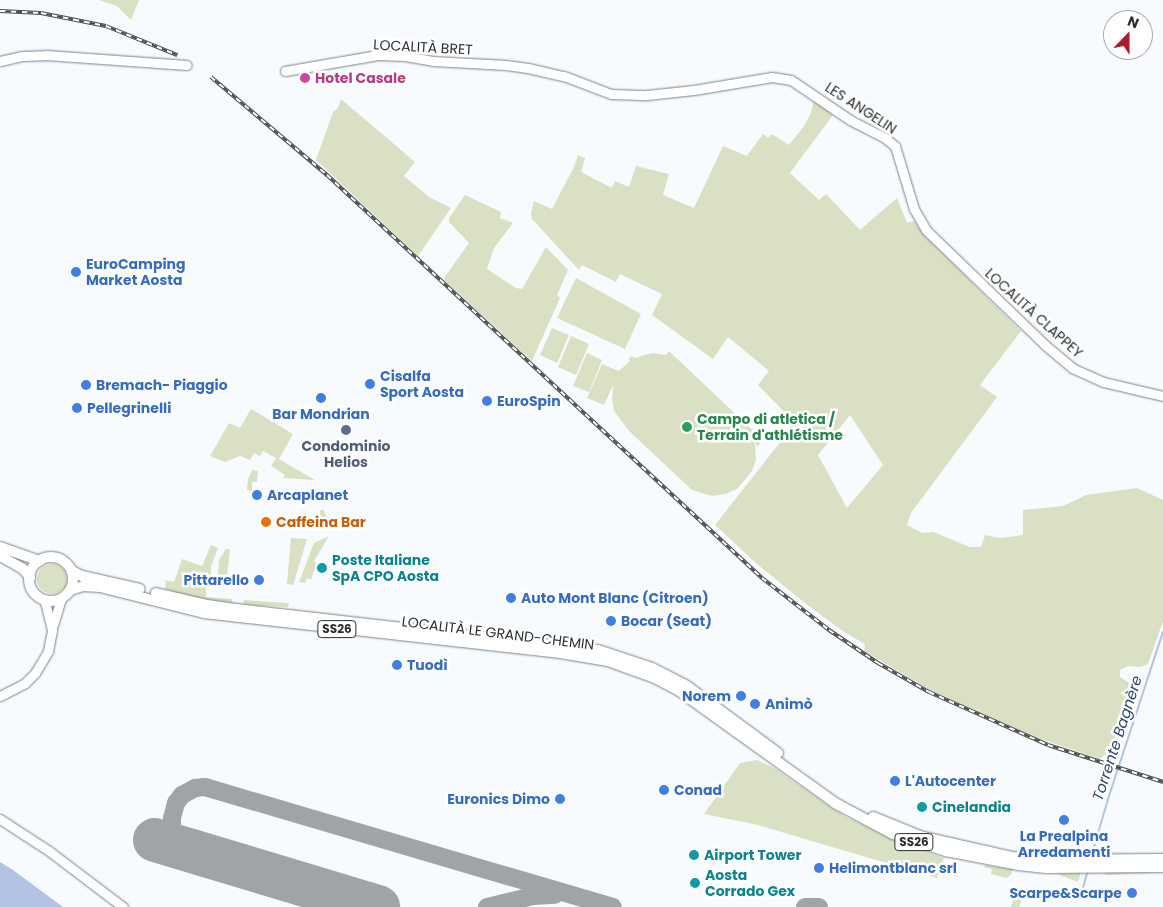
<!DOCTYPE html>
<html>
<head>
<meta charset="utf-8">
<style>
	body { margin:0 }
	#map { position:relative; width:1163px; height:907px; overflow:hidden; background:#f7fbfe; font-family:Poppins,sans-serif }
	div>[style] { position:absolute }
	.green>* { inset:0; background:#d9e0c3 }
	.round { border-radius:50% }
	.water>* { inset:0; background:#b2c3e4 }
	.stream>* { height:2px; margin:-1px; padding:0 1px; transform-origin:1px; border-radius:1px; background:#b2c3e4 }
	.taxiway>* { height:18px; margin:-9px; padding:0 9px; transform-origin:9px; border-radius:9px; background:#a0a4a6 }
	.runway>* { height:44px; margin:-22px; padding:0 22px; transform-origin:22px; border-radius:22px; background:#a0a4a6 }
	.roads { filter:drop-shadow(0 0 1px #7a838a) drop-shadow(0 0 1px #7a838a) }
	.secondary>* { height:9px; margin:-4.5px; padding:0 4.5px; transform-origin:4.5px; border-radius:4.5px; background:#fff }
	.primary>* { height:10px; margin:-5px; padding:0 5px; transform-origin:5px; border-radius:5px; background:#fff }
	.primary>.ring { margin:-5px; padding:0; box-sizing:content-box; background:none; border:10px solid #fff; border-radius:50% }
	.rail>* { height:4px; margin-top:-2px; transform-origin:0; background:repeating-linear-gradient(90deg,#fff 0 5.5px,#494c4f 0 11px); box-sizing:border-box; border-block:1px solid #494c4f }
	.dots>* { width:14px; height:14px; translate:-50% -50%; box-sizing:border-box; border:2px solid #fff; border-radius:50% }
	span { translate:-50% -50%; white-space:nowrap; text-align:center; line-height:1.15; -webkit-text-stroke:5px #fff; paint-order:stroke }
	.shield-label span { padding:1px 4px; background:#fff; border:1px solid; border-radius:4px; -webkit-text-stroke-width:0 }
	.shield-label { font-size:12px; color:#2c2f32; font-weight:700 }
	.street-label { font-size:14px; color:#2c2f32 }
	.hotel-label { font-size:14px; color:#b23c85; font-weight:700 }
	.left { translate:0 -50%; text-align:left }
	.shop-label { font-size:14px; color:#366cbe; font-weight:700 }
	.right { translate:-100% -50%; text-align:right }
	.leisure-label { font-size:14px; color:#27864d; font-weight:700 }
	.service-label { font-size:14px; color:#4e5e75; font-weight:700 }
	.food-label { font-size:14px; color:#c56008; font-weight:700 }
	.culture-label { font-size:14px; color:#0d838f; font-weight:700 }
	.water-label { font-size:15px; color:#2d4470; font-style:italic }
	.north { position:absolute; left:1103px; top:10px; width:50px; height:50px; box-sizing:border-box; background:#fff; border:1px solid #abacad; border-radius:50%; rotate:22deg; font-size:14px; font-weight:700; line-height:20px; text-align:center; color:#2c2f32 }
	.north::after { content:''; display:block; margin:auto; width:18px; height:22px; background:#ae1b2f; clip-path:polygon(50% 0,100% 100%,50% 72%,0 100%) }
</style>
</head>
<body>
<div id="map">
	<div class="green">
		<i style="clip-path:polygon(99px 0,139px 0,131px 20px,117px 6px)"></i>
		<i style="clip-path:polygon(341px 99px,415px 162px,404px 176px,429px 197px,451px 208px,418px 256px,316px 160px,333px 112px,338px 108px)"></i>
		<i style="clip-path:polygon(evenodd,814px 100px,833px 115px,790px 173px,819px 200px,826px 194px,860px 230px,897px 198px,907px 223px,914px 221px,924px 235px,1021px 331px,980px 385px,997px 397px,911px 513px,907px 525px,922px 533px,933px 532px,970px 547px,981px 547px,985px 535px,1001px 538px,1023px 535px,1023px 510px,1063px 506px,1086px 495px,1137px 488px,1163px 500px,1163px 621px,1148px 664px,1140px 667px,1128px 666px,1120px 670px,1120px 677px,1131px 684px,1133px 688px,1123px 706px,1112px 748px,1100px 759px,1032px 736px,975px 711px,930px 690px,864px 651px,865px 644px,844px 632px,805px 603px,757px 564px,715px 525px,781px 441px,793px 421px,758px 385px,769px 371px,728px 337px,713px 359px,652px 315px,662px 294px,620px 274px,616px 282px,582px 265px,579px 270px,532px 219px,531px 213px,534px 201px,552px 209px,574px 167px,578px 155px,585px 158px,581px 172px,612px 188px,615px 181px,629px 187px,636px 166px,669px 174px,663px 195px,694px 208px,723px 146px,747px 156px,763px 134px,768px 138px,772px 134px,789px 145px,804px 126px,811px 113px,814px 100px,850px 415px,883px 465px,847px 508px,818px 455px,850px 415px)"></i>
		<i style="clip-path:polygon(465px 195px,501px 212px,500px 218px,513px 223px,494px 248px,487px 269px,516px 288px,522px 289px,546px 247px,568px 270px,557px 295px,560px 298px,532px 361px,445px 281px,444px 278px,469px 243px,449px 222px,449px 218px)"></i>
		<i style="clip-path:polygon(576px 278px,641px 314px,625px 349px,557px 318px)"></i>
		<i style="clip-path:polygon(552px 328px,569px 335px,557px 363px,540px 355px)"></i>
		<i style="clip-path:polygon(571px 336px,589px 344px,576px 375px,558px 367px)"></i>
		<i style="clip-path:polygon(669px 351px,763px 440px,758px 446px,755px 444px,756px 460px,752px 471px,737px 489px,725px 494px,712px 496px,692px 490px,629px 431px,614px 411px,612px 400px,613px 385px,604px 405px,587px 398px,602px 364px,619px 371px,630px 361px,628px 359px,632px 356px,634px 358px,653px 353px,666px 355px)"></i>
		<i style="clip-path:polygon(587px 353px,602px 360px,589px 392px,573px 386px)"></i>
		<i style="clip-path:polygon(251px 409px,293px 434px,279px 459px,315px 480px,283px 478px,285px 475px,271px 466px,276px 458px,263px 451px,260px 456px,254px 453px,250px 460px,240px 456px,225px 462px,210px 456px,229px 423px,240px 428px)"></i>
		<i style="clip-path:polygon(252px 470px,258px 471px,257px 482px,252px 482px,252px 491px,247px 490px,248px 479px)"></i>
		<i style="clip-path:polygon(323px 509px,330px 524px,321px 528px,320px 511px)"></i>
		<i style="clip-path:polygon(329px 536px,314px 561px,316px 564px,311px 580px,307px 578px,305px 583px,299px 582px,314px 543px)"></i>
		<i style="clip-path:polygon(291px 538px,307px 539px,293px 585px,287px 584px)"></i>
		<i style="clip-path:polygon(211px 545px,218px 548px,211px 567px,211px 581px,206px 581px,206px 597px,232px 599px,232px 604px,200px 600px,165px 589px,166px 582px,163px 580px,174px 582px,182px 559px,202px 566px)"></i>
		<i style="clip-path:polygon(226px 549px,230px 549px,227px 576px,218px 575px,219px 560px)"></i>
		<i class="round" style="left:37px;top:564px;width:30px;height:30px"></i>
		<i style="clip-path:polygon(244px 600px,289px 603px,288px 607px,243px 605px)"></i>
		<i style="clip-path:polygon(757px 760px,774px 768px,844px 816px,906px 845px,944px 858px,937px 878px,758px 825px,704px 814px,740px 763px)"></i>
		<i style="clip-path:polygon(985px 865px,1013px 869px,1011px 875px,1006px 878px,991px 874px,992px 869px,984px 867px)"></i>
		<i style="clip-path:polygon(1149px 871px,1149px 873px,1106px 875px,1103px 872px)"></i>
		<i style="clip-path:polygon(1081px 872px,1078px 882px,1057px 874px,1059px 873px)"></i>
		<i style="clip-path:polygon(1017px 888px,1025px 891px,1019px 907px,1011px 907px)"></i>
	</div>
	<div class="water">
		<i style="clip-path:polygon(0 862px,13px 870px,63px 907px,0 907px)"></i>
	</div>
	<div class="stream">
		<i style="left:1093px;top:850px;width:56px;rotate:-73.5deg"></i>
		<i style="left:1109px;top:796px;width:173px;rotate:-71.8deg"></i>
		<i style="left:1083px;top:888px;width:16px;rotate:-75deg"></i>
	</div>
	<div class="taxiway">
		<i style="left:197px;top:852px;width:16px;rotate:-153deg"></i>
		<i style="left:183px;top:845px;width:10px;rotate:-135deg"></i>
		<i style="left:176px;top:838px;width:11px;rotate:-112deg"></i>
		<i style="left:172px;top:828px;width:10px;rotate:-90deg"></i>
		<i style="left:172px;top:818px;width:16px;rotate:-75deg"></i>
		<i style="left:176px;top:803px;width:10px;rotate:-53deg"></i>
		<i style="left:182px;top:795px;width:15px;rotate:-28deg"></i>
		<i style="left:195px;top:788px;width:10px;rotate:-6deg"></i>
		<i style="left:205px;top:787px;width:425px;rotate:16.4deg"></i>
		<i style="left:487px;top:907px;width:47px;rotate:-13.4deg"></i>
		<i style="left:533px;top:896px;width:22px;rotate:-3deg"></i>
		<i style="left:805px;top:907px;width:14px"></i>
	</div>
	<div class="runway">
		<i style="left:155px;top:840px;width:233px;rotate:16.7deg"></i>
	</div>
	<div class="roads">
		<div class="secondary">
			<i style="left:0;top:61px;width:23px;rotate:-13deg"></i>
			<i style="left:22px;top:56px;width:24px;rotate:-2deg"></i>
			<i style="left:46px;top:55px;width:141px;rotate:4.1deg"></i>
			<i style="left:285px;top:71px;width:94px;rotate:-9.8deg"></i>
			<i style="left:378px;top:55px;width:27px;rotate:2deg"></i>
			<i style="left:405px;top:56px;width:28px;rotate:10deg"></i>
			<i style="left:433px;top:61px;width:73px;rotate:3.1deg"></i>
			<i style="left:506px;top:65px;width:22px;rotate:8deg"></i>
			<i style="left:528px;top:68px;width:37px;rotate:13deg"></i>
			<i style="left:564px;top:76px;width:50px;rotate:21deg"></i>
			<i style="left:611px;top:94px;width:36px;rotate:2deg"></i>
			<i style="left:647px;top:95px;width:47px;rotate:-6.1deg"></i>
			<i style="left:694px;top:90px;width:79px;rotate:-9.5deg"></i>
			<i style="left:772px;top:77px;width:19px;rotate:9deg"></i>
			<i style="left:791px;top:80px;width:71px;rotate:34.1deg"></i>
			<i style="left:850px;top:120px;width:39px;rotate:27deg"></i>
			<i style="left:885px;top:138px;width:13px;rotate:39deg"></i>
			<i style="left:895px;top:146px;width:66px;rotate:73.2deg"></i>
			<i style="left:914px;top:209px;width:24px;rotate:60deg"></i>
			<i style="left:926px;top:230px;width:165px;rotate:44deg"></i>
			<i style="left:1045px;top:345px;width:35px;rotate:40deg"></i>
			<i style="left:1072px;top:368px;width:34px;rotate:24deg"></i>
			<i style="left:1103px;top:382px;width:62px;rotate:13.1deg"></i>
			<i style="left:53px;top:625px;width:27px;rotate:-73deg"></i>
			<i style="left:0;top:696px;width:28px;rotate:-27deg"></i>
			<i style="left:25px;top:683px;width:14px;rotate:-45deg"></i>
			<i style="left:35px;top:673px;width:26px;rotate:-59deg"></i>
			<i style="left:48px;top:651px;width:21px;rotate:-79deg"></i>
			<i style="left:52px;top:630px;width:32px;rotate:-104deg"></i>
			<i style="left:0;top:819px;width:59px;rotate:33.1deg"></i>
			<i style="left:49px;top:851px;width:93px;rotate:37.1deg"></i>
		</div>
		<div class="primary">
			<i style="left:0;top:547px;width:42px;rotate:19.3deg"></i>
			<i style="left:0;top:556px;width:26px;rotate:29deg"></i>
			<i style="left:23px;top:569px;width:11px;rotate:49deg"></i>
			<i class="ring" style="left:29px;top:557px;width:34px;height:34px"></i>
			<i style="left:72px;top:571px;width:11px;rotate:27deg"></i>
			<i style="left:82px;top:576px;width:59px;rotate:12.6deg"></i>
			<i style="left:70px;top:590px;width:14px;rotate:-17deg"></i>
			<i style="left:83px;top:586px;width:17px;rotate:3deg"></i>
			<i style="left:100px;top:587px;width:107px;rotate:14deg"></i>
			<i style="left:204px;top:613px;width:352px;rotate:6.4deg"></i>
			<i style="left:554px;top:652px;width:55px;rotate:9.5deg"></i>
			<i style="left:608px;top:661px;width:50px;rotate:19.9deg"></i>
			<i style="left:655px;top:678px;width:26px;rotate:28deg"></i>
			<i style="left:678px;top:690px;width:193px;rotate:35.7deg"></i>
			<i style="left:835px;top:803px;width:66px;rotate:28.1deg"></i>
			<i style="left:893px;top:834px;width:56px;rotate:17.8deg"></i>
			<i style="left:946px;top:851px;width:73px;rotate:11deg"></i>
			<i style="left:1018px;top:865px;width:28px;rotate:6deg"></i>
			<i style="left:1046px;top:868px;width:117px;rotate:-0.5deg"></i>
			<i style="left:156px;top:593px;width:52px;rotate:13.2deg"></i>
			<i style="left:207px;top:605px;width:29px;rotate:8deg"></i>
			<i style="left:236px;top:609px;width:364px;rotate:6.5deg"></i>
			<i style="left:598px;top:650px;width:57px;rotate:18.4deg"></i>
			<i style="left:652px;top:668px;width:39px;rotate:27deg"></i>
			<i style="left:687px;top:686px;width:113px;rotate:36.4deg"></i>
			<i style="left:873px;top:817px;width:51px;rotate:22deg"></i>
			<i style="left:920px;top:836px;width:94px;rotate:12.9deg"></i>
			<i style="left:1012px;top:857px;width:34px;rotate:5deg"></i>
			<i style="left:1046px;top:860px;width:117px;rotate:-0.5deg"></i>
		</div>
	</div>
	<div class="rail">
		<i style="left:0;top:11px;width:41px;rotate:2.8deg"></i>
		<i style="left:41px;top:13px;width:66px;rotate:11.3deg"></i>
		<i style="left:106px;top:26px;width:77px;rotate:22.2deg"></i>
		<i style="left:211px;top:77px;width:152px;rotate:40.2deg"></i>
		<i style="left:327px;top:175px;width:593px;rotate:42.81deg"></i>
		<i style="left:762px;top:578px;width:85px;rotate:37.8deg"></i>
		<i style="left:829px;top:630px;width:59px;rotate:34deg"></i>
		<i style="left:878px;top:663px;width:59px;rotate:29.6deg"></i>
		<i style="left:929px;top:692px;width:130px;rotate:24deg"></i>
		<i style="left:1048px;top:745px;width:121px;rotate:17.8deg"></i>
	</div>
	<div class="dots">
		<i style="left:305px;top:78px;background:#d1479c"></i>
		<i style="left:76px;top:272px;background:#3f7fe0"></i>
		<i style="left:370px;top:384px;background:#3f7fe0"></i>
		<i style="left:86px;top:385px;background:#3f7fe0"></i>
		<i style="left:321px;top:398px;background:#3f7fe0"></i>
		<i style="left:487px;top:401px;background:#3f7fe0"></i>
		<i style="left:77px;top:408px;background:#3f7fe0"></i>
		<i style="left:687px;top:427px;background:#2e9e5b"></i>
		<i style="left:346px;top:430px;background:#5c6f8a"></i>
		<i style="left:257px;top:495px;background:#3f7fe0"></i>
		<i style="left:266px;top:522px;background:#e8710a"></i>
		<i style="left:322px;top:568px;background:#0f9aa8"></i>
		<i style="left:259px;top:580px;background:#3f7fe0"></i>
		<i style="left:511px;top:598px;background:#3f7fe0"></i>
		<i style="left:611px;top:621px;background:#3f7fe0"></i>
		<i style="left:397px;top:665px;background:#3f7fe0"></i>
		<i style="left:741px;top:696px;background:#3f7fe0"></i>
		<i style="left:755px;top:704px;background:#3f7fe0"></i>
		<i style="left:895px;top:781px;background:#3f7fe0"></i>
		<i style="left:664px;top:790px;background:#3f7fe0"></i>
		<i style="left:560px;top:799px;background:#3f7fe0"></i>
		<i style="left:922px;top:807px;background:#0f9aa8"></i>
		<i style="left:1064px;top:820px;background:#3f7fe0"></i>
		<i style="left:694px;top:855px;background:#0f9aa8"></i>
		<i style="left:819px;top:868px;background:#3f7fe0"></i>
		<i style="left:695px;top:883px;background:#0f9aa8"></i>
		<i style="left:1132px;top:893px;background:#3f7fe0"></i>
	</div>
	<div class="shield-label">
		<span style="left:337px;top:629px">SS26</span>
		<span style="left:914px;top:842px">SS26</span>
	</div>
	<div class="street-label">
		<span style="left:423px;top:47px;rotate:3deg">LOCALITÀ BRET</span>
		<span style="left:861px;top:108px;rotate:33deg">LES ANGELIN</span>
		<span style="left:1034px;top:313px;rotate:42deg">LOCALITÀ CLAPPEY</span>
		<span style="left:498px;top:633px;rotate:7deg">LOCALITÀ LE GRAND-CHEMIN</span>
	</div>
	<div class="hotel-label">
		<span class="left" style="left:315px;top:78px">Hotel Casale</span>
	</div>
	<div class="shop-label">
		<span class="left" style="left:86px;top:272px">EuroCamping<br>Market Aosta</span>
		<span class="left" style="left:380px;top:384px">Cisalfa<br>Sport Aosta</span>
		<span class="left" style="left:96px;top:385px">Bremach- Piaggio</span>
		<span class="left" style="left:497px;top:401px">EuroSpin</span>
		<span class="left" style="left:87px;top:408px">Pellegrinelli</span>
		<span style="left:321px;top:414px">Bar Mondrian</span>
		<span class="left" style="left:267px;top:495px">Arcaplanet</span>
		<span class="right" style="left:249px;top:580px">Pittarello</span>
		<span class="left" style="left:521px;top:598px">Auto Mont Blanc (Citroen)</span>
		<span class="left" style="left:621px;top:621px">Bocar (Seat)</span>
		<span class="left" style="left:407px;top:665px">Tuodì</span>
		<span class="right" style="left:731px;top:696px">Norem</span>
		<span class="left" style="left:765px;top:704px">Animò</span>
		<span class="left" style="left:905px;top:781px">L'Autocenter</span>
		<span class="left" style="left:674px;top:790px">Conad</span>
		<span class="right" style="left:550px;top:799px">Euronics Dimo</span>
		<span style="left:1064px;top:844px">La Prealpina<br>Arredamenti</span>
		<span class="left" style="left:829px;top:868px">Helimontblanc srl</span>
		<span class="right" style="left:1122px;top:893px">Scarpe&amp;Scarpe</span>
	</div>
	<div class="leisure-label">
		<span class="left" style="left:697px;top:427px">Campo di atletica /<br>Terrain d'athlétisme</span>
	</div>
	<div class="service-label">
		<span style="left:346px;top:454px">Condominio<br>Helios</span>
	</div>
	<div class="food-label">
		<span class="left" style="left:276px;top:522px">Caffeina Bar</span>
	</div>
	<div class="culture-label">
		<span class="left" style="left:332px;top:568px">Poste Italiane<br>SpA CPO Aosta</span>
		<span class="left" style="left:932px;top:807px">Cinelandia</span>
		<span class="left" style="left:704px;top:855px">Airport Tower</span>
		<span class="left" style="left:705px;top:883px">Aosta<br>Corrado Gex</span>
	</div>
	<div class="water-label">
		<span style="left:1117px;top:738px;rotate:-72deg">Torrente Bagnère</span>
	</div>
	<div class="north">N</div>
</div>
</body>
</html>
